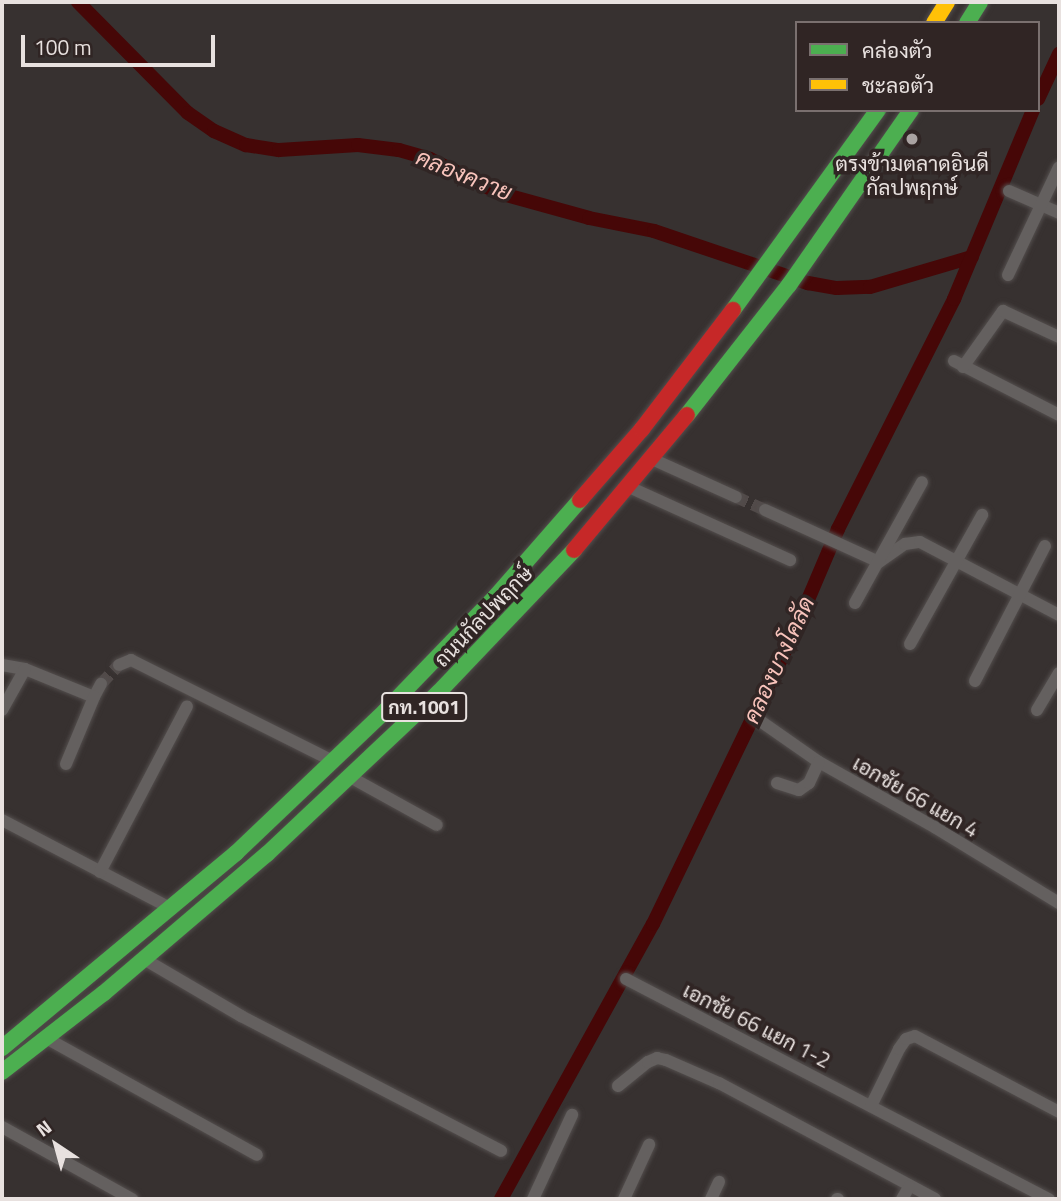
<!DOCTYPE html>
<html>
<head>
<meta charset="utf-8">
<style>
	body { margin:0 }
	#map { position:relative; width:1061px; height:1201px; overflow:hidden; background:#373130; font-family:"Titillium Web",Sarabun,sans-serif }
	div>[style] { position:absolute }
	.canal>* { height:14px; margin:-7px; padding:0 7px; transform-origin:7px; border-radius:7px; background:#460707 }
	.street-tunnel>* { height:12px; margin-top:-6px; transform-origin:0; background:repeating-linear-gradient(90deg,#524b4a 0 12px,transparent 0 18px) }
	.roads { filter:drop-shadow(0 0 2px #534e4d) drop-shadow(0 0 2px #534e4d) }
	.street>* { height:12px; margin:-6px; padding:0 6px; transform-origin:6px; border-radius:6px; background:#64605f }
	.fast>* { height:16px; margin:-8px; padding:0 8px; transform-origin:8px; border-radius:8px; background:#4caf50 }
	.slow>* { height:16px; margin:-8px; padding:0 8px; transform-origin:8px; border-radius:8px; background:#ffc107 }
	.jam>* { height:16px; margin:-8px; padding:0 8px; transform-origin:8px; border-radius:8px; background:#c62828 }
	.dots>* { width:19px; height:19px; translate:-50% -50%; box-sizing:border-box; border:4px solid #302524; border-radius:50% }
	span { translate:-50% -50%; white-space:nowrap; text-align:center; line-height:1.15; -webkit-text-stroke:7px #302524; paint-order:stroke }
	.shield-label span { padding:2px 5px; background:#302524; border:2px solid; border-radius:5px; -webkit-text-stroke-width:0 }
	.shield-label { font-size:19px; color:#e8e1df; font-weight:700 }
	.poi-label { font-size:21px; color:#e8e1df }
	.street-label { font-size:21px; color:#e8e1df }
	.water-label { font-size:23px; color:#f8c3bb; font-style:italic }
	.frame { position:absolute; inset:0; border:4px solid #e8e1df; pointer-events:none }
	.legend { position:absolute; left:795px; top:21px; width:245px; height:91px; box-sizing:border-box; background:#302524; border:2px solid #7a706f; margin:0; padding:9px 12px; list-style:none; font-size:21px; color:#e8e1df }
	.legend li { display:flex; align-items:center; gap:14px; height:35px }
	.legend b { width:35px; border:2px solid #7a706f }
	.north { position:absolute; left:21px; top:1110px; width:70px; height:70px; -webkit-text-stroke:5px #302524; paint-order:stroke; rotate:324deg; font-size:19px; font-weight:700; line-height:28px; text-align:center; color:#e8e1df }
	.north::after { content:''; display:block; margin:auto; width:24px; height:32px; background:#e8e1df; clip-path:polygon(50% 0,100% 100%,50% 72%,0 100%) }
	.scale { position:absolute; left:21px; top:35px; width:194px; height:32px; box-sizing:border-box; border:4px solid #e8e1df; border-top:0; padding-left:9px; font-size:21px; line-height:24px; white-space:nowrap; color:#e8e1df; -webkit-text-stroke:5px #302524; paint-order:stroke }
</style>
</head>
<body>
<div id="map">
	<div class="canal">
		<i style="left:78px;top:2px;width:156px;rotate:45.3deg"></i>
		<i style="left:188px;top:113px;width:32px;rotate:35deg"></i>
		<i style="left:214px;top:131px;width:35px;rotate:24deg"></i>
		<i style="left:246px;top:145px;width:33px;rotate:9deg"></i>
		<i style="left:279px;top:150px;width:79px;rotate:-3.6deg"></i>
		<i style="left:358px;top:145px;width:41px;rotate:7deg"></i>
		<i style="left:399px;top:150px;width:32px;rotate:16deg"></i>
		<i style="left:430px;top:159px;width:77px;rotate:26.2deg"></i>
		<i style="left:499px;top:193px;width:93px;rotate:15.5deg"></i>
		<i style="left:589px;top:218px;width:66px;rotate:11.3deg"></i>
		<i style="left:654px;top:231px;width:163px;rotate:18.7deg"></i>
		<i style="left:808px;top:283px;width:29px;rotate:10deg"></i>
		<i style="left:837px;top:288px;width:33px;rotate:-2deg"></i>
		<i style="left:870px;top:287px;width:106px;rotate:-16.4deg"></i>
		<i style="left:1038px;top:99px;width:50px;rotate:-65deg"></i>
		<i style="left:501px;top:1199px;width:314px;rotate:-61.1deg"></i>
		<i style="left:653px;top:924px;width:321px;rotate:-64.2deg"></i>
		<i style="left:793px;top:635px;width:115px;rotate:-67deg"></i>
		<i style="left:838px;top:529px;width:258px;rotate:-63.2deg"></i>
		<i style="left:954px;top:299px;width:205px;rotate:-67.3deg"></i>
	</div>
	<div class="street-tunnel">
		<i style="left:736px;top:497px;width:32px;rotate:24deg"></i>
		<i style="left:101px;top:684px;width:26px;rotate:-47deg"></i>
	</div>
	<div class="roads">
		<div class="street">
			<i style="left:1009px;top:191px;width:55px;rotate:23.7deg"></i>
			<i style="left:1008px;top:275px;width:119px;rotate:-64.7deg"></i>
			<i style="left:954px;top:361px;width:118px;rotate:27.2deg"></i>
			<i style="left:963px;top:367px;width:69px;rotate:-54.5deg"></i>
			<i style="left:1003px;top:311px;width:62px;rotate:24.9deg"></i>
			<i style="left:652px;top:459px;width:92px;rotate:24.3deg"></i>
			<i style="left:629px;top:487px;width:177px;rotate:24.4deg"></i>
			<i style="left:765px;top:510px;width:125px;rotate:24.5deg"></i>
			<i style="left:879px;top:562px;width:32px;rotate:-35deg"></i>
			<i style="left:905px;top:544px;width:15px;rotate:-8deg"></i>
			<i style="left:920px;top:542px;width:157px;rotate:27.7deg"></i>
			<i style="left:855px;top:603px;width:138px;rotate:-61deg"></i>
			<i style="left:910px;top:644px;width:148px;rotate:-60.8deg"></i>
			<i style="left:2px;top:665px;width:23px;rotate:10deg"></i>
			<i style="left:25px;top:669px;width:74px;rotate:22.1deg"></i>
			<i style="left:94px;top:697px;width:15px;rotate:-62deg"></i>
			<i style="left:119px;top:665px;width:13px;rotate:-23deg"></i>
			<i style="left:131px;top:660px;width:226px;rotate:26.6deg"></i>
			<i style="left:975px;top:681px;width:152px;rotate:-62.6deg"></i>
			<i style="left:2px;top:710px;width:47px;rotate:-60.7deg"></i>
			<i style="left:1037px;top:710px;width:43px;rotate:-59.3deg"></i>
			<i style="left:756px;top:718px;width:77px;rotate:34.9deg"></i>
			<i style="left:819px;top:762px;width:134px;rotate:29.4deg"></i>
			<i style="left:936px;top:828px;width:144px;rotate:31.4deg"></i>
			<i style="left:66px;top:764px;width:73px;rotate:-67.3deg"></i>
			<i style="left:350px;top:777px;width:99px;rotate:28.9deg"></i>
			<i style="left:777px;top:783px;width:23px;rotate:18deg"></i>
			<i style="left:799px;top:790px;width:12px;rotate:-35deg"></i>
			<i style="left:809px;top:783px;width:23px;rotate:-65deg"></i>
			<i style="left:2px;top:820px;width:192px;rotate:27.6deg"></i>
			<i style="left:100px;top:872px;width:187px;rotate:-62.3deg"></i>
			<i style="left:144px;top:959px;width:113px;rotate:30.4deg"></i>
			<i style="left:241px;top:1016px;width:293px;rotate:27.4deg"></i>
			<i style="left:626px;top:979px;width:477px;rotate:27.5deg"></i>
			<i style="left:46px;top:1038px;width:241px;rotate:29deg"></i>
			<i style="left:618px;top:1086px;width:38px;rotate:-39deg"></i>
			<i style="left:648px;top:1062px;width:10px;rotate:-24deg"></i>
			<i style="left:657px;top:1058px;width:9px;rotate:13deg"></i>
			<i style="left:666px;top:1060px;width:58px;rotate:23.5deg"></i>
			<i style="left:719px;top:1083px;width:245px;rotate:28.2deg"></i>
			<i style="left:871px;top:1106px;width:64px;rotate:-63.8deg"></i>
			<i style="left:899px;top:1049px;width:12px;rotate:-55deg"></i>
			<i style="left:906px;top:1039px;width:9px;rotate:-18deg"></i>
			<i style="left:915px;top:1036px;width:163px;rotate:27.8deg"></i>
			<i style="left:2px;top:1127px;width:149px;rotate:29deg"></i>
			<i style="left:533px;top:1199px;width:93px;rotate:-65.1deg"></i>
			<i style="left:624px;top:1199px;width:60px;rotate:-65.2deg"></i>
			<i style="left:711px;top:1199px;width:19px;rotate:-65deg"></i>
			<i style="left:837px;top:1199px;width:1px"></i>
			<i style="left:902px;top:1199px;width:14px;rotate:-60deg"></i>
		</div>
		<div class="fast">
			<i style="left:967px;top:23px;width:25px;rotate:-58deg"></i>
			<i style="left:733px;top:310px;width:247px;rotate:-54.1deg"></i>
			<i style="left:687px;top:415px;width:165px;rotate:-51.9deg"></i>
			<i style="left:789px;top:285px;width:213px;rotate:-55.1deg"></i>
			<i style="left:2px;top:1048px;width:305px;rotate:-39.8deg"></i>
			<i style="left:236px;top:853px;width:207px;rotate:-43.6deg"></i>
			<i style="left:386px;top:710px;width:158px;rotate:-46deg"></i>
			<i style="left:496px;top:596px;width:128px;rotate:-48.8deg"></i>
			<i style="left:2px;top:1072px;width:129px;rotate:-37.8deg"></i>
			<i style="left:104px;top:993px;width:214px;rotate:-40.5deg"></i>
			<i style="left:267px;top:854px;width:235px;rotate:-43.3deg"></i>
			<i style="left:438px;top:693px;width:197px;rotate:-46.4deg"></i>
		</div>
		<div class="slow">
			<i style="left:934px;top:23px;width:25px;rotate:-58deg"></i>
		</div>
		<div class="jam">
			<i style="left:580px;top:500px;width:94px;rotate:-48.9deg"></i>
			<i style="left:642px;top:429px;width:150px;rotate:-52.6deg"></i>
			<i style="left:574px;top:550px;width:176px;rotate:-50.1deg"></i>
		</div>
	</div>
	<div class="dots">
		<i style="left:912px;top:139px;background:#aaa3a2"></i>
	</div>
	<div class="shield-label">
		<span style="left:424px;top:707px">กท.1001</span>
	</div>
	<div class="poi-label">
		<span style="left:912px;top:175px">ตรงข้ามตลาดอินดี<br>กัลปพฤกษ์</span>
	</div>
	<div class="street-label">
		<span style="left:483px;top:616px;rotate:-46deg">ถนนกัลปพฤกษ์</span>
		<span style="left:916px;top:796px;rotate:30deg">เอกชัย 66 แยก 4</span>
		<span style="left:757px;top:1025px;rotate:27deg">เอกชัย 66 แยก 1-2</span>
	</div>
	<div class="water-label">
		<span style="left:464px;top:175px;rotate:22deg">คลองควาย</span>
		<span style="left:779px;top:660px;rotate:-65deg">คลองบางโคลัด</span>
	</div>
	<div class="frame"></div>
	<ul class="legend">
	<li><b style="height:9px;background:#4caf50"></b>คล่องตัว</li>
	<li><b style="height:9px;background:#ffc107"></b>ชะลอตัว</li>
	</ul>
	<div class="north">N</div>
	<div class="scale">100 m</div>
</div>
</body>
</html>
